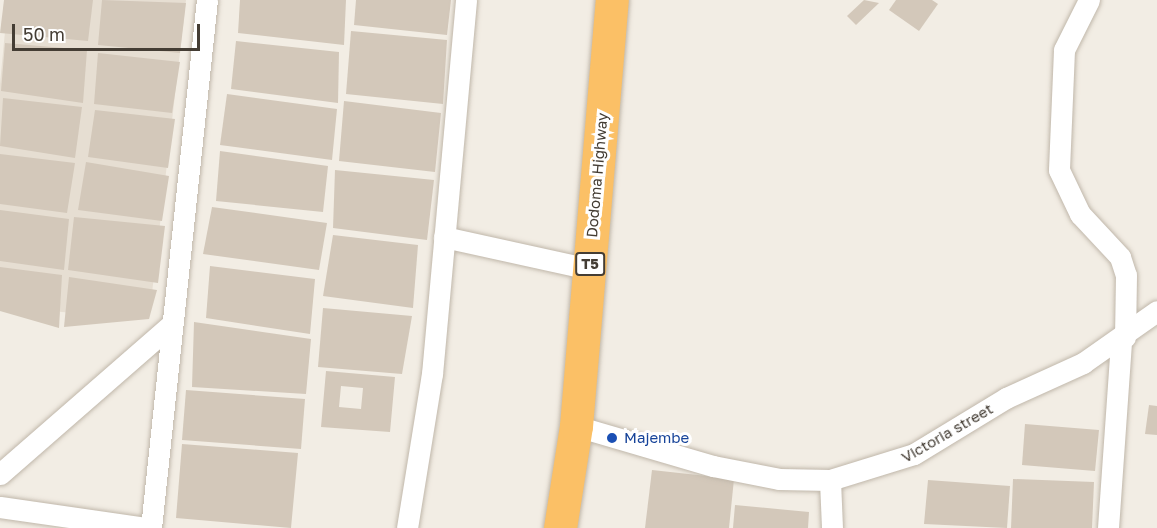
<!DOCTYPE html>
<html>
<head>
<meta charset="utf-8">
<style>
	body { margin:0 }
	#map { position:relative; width:1157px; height:528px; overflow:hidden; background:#f2ede4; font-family:"Golos Text",sans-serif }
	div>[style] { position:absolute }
	.residential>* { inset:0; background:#e6ded2 }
	.building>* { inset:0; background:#d3c8ba }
	.roads { filter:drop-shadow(0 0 2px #c0b7aa) drop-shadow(0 0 2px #c0b7aa) }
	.street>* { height:21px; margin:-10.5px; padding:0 10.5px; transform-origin:10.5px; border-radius:10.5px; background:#fff }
	.highway>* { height:33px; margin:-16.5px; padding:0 16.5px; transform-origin:16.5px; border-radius:16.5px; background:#fbc066 }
	.dots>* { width:16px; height:16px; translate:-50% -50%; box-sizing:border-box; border:3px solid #fff; border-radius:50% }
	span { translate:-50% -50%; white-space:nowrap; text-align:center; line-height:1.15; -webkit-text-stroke:6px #fff; paint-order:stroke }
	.shield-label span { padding:2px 4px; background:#fff; border:2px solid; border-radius:4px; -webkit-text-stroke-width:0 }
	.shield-label { font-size:14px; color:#443d34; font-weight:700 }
	.street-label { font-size:15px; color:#443d34 }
	.transit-label { font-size:15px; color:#164399 }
	.left { translate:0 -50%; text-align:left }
	.scale { position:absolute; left:12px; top:24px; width:188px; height:27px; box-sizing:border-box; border:3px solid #443d34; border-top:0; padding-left:8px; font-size:18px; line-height:21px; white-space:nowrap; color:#443d34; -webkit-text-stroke:4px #fff; paint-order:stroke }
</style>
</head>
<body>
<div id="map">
	<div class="residential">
		<i style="clip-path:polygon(8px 0,186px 0,149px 319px,0 307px,0 84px)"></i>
	</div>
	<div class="building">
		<i style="clip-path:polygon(4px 0,93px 0,88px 41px,0 33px)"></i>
		<i style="clip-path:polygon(102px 0,186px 3px,180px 53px,98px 45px)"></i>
		<i style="clip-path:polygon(240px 0,346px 0,344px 45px,238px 33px)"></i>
		<i style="clip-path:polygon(356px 0,451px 0,447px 35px,354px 25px)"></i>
		<i style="clip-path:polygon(864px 0,879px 3px,856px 25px,847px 16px)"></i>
		<i style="clip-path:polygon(896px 0,932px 0,938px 4px,919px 31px,889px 10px)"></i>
		<i style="clip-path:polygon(351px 31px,447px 40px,443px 104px,346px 94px)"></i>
		<i style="clip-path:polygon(236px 41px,339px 52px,338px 103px,231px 89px)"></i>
		<i style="clip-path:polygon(5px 43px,87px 50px,83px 103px,1px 91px)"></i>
		<i style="clip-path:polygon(98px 53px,180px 62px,172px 113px,94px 104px)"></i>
		<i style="clip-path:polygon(227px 94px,337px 109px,332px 160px,220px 145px)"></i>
		<i style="clip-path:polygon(3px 98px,82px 107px,75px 158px,0 146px)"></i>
		<i style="clip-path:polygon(344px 101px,441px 113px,435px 172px,339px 161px)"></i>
		<i style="clip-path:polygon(95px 110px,175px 119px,168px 168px,88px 157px)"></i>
		<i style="clip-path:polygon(220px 151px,328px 166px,323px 212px,216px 201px)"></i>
		<i style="clip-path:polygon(0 154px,75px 163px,67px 213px,0 204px)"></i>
		<i style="clip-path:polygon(86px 162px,169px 176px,162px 221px,78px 210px)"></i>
		<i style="clip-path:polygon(335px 170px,434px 180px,427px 240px,333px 228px)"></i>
		<i style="clip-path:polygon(212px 207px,327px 223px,319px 270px,203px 254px)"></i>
		<i style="clip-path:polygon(0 210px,69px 219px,64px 270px,0 261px)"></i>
		<i style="clip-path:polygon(74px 217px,165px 226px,158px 283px,68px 270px)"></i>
		<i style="clip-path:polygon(333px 235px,418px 245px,413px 308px,323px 296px)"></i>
		<i style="clip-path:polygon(210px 266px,315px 279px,310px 334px,206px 318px)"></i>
		<i style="clip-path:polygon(0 267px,62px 275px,59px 328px,0 311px)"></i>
		<i style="clip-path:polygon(69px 277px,157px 290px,149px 319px,64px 327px)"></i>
		<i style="clip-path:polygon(323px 308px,412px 316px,402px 374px,318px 367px)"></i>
		<i style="clip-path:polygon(194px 322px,311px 339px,306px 394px,192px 387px)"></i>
		<i style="clip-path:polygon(evenodd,326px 371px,395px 377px,390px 432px,321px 427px,326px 371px,341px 386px,363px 388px,361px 409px,339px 407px,341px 386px)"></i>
		<i style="clip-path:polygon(186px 390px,305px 399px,301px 449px,182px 440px)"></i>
		<i style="clip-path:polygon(1149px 405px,1157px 406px,1157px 435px,1145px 434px)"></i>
		<i style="clip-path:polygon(1025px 424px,1099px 430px,1095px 471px,1022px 465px)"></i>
		<i style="clip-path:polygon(182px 444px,298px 453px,291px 528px,176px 518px)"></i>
		<i style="clip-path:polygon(652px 470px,734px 479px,729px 528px,645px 528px)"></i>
		<i style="clip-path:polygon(1013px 479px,1094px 482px,1092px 528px,1011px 528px)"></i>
		<i style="clip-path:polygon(928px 480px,1010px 486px,1007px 528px,924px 524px)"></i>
		<i style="clip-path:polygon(735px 505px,809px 512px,808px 528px,733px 528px)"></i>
	</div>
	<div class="roads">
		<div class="street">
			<i style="left:1089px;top:0;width:56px;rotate:116.6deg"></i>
			<i style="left:1064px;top:50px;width:120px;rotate:92.4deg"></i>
			<i style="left:1059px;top:170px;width:49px;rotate:64.5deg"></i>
			<i style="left:1080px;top:214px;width:59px;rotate:47.1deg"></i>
			<i style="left:1120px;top:257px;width:19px;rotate:72deg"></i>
			<i style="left:1126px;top:275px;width:62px;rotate:90.9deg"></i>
			<i style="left:444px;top:237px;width:148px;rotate:12.4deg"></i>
			<i style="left:576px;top:426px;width:143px;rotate:16.3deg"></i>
			<i style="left:713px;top:466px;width:67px;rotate:11.1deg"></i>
			<i style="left:779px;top:479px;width:51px;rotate:1.1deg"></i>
			<i style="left:830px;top:480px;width:88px;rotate:-17.2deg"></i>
			<i style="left:914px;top:454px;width:108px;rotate:-31.3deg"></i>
			<i style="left:1006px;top:398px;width:85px;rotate:-24.4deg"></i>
			<i style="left:1083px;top:363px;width:90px;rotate:-35.1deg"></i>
			<i style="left:0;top:474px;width:228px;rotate:-41.1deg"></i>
			<i style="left:830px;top:480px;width:48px;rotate:87.6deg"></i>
			<i style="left:0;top:507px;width:147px;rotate:8.2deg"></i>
			<i style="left:151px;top:528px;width:531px;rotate:-83.95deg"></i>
			<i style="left:407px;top:528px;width:156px;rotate:-80.8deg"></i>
			<i style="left:432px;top:374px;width:376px;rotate:-84.8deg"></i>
			<i style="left:1108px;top:528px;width:188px;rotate:-86deg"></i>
		</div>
		<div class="highway">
			<i style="left:560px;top:528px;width:103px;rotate:-81.1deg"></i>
			<i style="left:576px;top:426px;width:428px;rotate:-85.2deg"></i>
		</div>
	</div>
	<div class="dots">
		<i style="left:612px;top:438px;background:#1a4fb4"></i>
	</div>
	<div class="shield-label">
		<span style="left:590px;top:264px">T5</span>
	</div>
	<div class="street-label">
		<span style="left:597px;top:175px;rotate:-85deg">Dodoma Highway</span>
		<span style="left:947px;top:433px;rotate:-30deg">Victoria street</span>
	</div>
	<div class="transit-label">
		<span class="left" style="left:624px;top:438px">Majembe</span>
	</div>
	<div class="scale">50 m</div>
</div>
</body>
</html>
